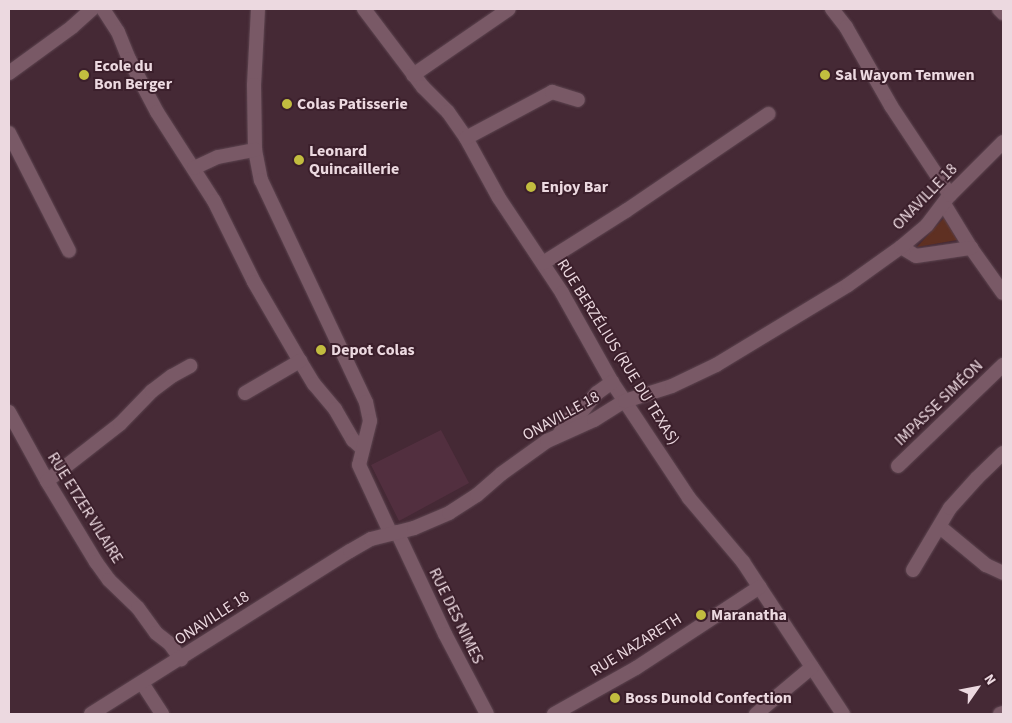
<!DOCTYPE html>
<html>
<head>
<meta charset="utf-8">
<style>
	body { margin:0 }
	#map { position:relative; width:1012px; height:723px; overflow:hidden; background:#452935; font-family:"Source Sans 3",sans-serif }
	div>[style] { position:absolute }
	.built>* { inset:0; background:#522f3f }
	.green>* { inset:0; background:#5f3022 }
	.roads { filter:drop-shadow(0 0 1px #5d4550) drop-shadow(0 0 1px #5d4550) }
	.minor>* { height:14px; margin:-7px; padding:0 7px; transform-origin:7px; border-radius:7px; background:#795966 }
	.tertiary>* { height:14px; margin:-7px; padding:0 7px; transform-origin:7px; border-radius:7px; background:#795966 }
	.dots>* { width:14px; height:14px; translate:-50% -50%; box-sizing:border-box; border:2px solid #3b1f2b; border-radius:50% }
	span { translate:-50% -50%; white-space:nowrap; text-align:center; line-height:1.15; -webkit-text-stroke:4px #3b1f2b; paint-order:stroke }
	.poi-label { font-size:16px; color:#ecd9e0; font-weight:700 }
	.left { translate:0 -50%; text-align:left }
	.street-label { font-size:16px; color:#ecd9e0 }
	.frame { position:absolute; inset:0; border:10px solid #ecd9e0; pointer-events:none }
	.north { position:absolute; left:952px; top:663px; width:50px; height:50px; -webkit-text-stroke:4px #3b1f2b; paint-order:stroke; rotate:57deg; font-size:14px; font-weight:700; line-height:20px; text-align:center; color:#ecd9e0 }
	.north::after { content:''; display:block; margin:auto; width:18px; height:22px; background:#ecd9e0; clip-path:polygon(50% 0,100% 100%,50% 72%,0 100%) }
</style>
</head>
<body>
<div id="map">
	<div class="built">
		<i style="clip-path:polygon(441px 430px,469px 483px,399px 521px,371px 465px)"></i>
	</div>
	<div class="green">
		<i style="clip-path:polygon(944px 218px,957px 240px,917px 247px)"></i>
	</div>
	<div class="roads">
		<div class="minor">
			<i style="left:103px;top:9px;width:27px;rotate:57deg"></i>
			<i style="left:118px;top:32px;width:29px;rotate:68deg"></i>
			<i style="left:129px;top:59px;width:60px;rotate:62.2deg"></i>
			<i style="left:157px;top:112px;width:106px;rotate:57.4deg"></i>
			<i style="left:214px;top:201px;width:90px;rotate:63.7deg"></i>
			<i style="left:254px;top:282px;width:91px;rotate:59.8deg"></i>
			<i style="left:300px;top:361px;width:27px;rotate:59deg"></i>
			<i style="left:314px;top:384px;width:33px;rotate:50deg"></i>
			<i style="left:335px;top:409px;width:36px;rotate:60deg"></i>
			<i style="left:353px;top:440px;width:12px;rotate:42deg"></i>
			<i style="left:258px;top:9px;width:76px;rotate:93deg"></i>
			<i style="left:254px;top:85px;width:65px;rotate:89.1deg"></i>
			<i style="left:255px;top:150px;width:31px;rotate:79deg"></i>
			<i style="left:261px;top:180px;width:246px;rotate:64.7deg"></i>
			<i style="left:366px;top:402px;width:19px;rotate:78deg"></i>
			<i style="left:370px;top:421px;width:45px;rotate:104deg"></i>
			<i style="left:359px;top:465px;width:76px;rotate:65.1deg"></i>
			<i style="left:364px;top:9px;width:98px;rotate:52.9deg"></i>
			<i style="left:423px;top:87px;width:35px;rotate:45deg"></i>
			<i style="left:448px;top:112px;width:32px;rotate:55deg"></i>
			<i style="left:466px;top:138px;width:68px;rotate:61.2deg"></i>
			<i style="left:499px;top:198px;width:114px;rotate:56.4deg"></i>
			<i style="left:562px;top:293px;width:102px;rotate:60.7deg"></i>
			<i style="left:612px;top:382px;width:139px;rotate:56.4deg"></i>
			<i style="left:689px;top:498px;width:84px;rotate:49.8deg"></i>
			<i style="left:743px;top:562px;width:182px;rotate:56.7deg"></i>
			<i style="left:832px;top:9px;width:23px;rotate:52deg"></i>
			<i style="left:846px;top:27px;width:91px;rotate:60.3deg"></i>
			<i style="left:891px;top:106px;width:107px;rotate:56.5deg"></i>
			<i style="left:999px;top:9px;width:6px;rotate:45deg"></i>
			<i style="left:9px;top:73px;width:78px;rotate:-36.1deg"></i>
			<i style="left:72px;top:27px;width:27px;rotate:-42deg"></i>
			<i style="left:413px;top:75px;width:116px;rotate:-34.5deg"></i>
			<i style="left:9px;top:133px;width:132px;rotate:63deg"></i>
			<i style="left:466px;top:138px;width:98px;rotate:-28.1deg"></i>
			<i style="left:552px;top:92px;width:27px;rotate:17deg"></i>
			<i style="left:194px;top:168px;width:26px;rotate:-25deg"></i>
			<i style="left:218px;top:157px;width:38px;rotate:-11deg"></i>
			<i style="left:944px;top:204px;width:52px;rotate:58.5deg"></i>
			<i style="left:971px;top:248px;width:55px;rotate:54.6deg"></i>
			<i style="left:901px;top:247px;width:17px;rotate:31deg"></i>
			<i style="left:916px;top:256px;width:56px;rotate:-8.3deg"></i>
			<i style="left:543px;top:263px;width:99px;rotate:-32.2deg"></i>
			<i style="left:627px;top:210px;width:171px;rotate:-34.2deg"></i>
			<i style="left:245px;top:393px;width:64px;rotate:-30.2deg"></i>
			<i style="left:9px;top:412px;width:79px;rotate:61.2deg"></i>
			<i style="left:47px;top:481px;width:95px;rotate:58.8deg"></i>
			<i style="left:96px;top:562px;width:22px;rotate:54deg"></i>
			<i style="left:109px;top:580px;width:40px;rotate:44deg"></i>
			<i style="left:138px;top:608px;width:31px;rotate:54deg"></i>
			<i style="left:156px;top:633px;width:18px;rotate:38deg"></i>
			<i style="left:170px;top:644px;width:19px;rotate:54deg"></i>
			<i style="left:559px;top:435px;width:16px;rotate:-63deg"></i>
			<i style="left:566px;top:421px;width:20px;rotate:-33deg"></i>
			<i style="left:583px;top:410px;width:22px;rotate:-51deg"></i>
			<i style="left:597px;top:393px;width:19px;rotate:-36deg"></i>
			<i style="left:898px;top:466px;width:146px;rotate:-43.9deg"></i>
			<i style="left:47px;top:481px;width:93px;rotate:-38deg"></i>
			<i style="left:120px;top:424px;width:46px;rotate:-45.9deg"></i>
			<i style="left:152px;top:391px;width:25px;rotate:-37deg"></i>
			<i style="left:172px;top:376px;width:21px;rotate:-29deg"></i>
			<i style="left:940px;top:527px;width:60px;rotate:39.6deg"></i>
			<i style="left:986px;top:565px;width:19px;rotate:25deg"></i>
			<i style="left:913px;top:570px;width:72px;rotate:-59.2deg"></i>
			<i style="left:950px;top:508px;width:40px;rotate:-48deg"></i>
			<i style="left:977px;top:478px;width:36px;rotate:-44deg"></i>
			<i style="left:142px;top:683px;width:37px;rotate:57deg"></i>
			<i style="left:554px;top:714px;width:94px;rotate:-29.3deg"></i>
			<i style="left:636px;top:668px;width:148px;rotate:-33.2deg"></i>
			<i style="left:756px;top:714px;width:73px;rotate:-40deg"></i>
			<i style="left:1000px;top:714px;width:3px;rotate:-18deg"></i>
		</div>
		<div class="tertiary">
			<i style="left:397px;top:532px;width:113px;rotate:64.8deg"></i>
			<i style="left:445px;top:634px;width:90px;rotate:62.3deg"></i>
			<i style="left:91px;top:714px;width:306px;rotate:-32.2deg"></i>
			<i style="left:350px;top:551px;width:24px;rotate:-30deg"></i>
			<i style="left:371px;top:539px;width:44px;rotate:-14.3deg"></i>
			<i style="left:414px;top:528px;width:38px;rotate:-23deg"></i>
			<i style="left:449px;top:513px;width:33px;rotate:-33deg"></i>
			<i style="left:477px;top:495px;width:32px;rotate:-41deg"></i>
			<i style="left:501px;top:474px;width:57px;rotate:-35.7deg"></i>
			<i style="left:547px;top:441px;width:51px;rotate:-24.1deg"></i>
			<i style="left:594px;top:420px;width:36px;rotate:-32deg"></i>
			<i style="left:625px;top:401px;width:49px;rotate:-17.7deg"></i>
			<i style="left:672px;top:386px;width:49px;rotate:-25.5deg"></i>
			<i style="left:716px;top:365px;width:154px;rotate:-31.2deg"></i>
			<i style="left:848px;top:285px;width:65px;rotate:-35.6deg"></i>
			<i style="left:901px;top:247px;width:34px;rotate:-40deg"></i>
			<i style="left:927px;top:225px;width:38px;rotate:-53deg"></i>
			<i style="left:950px;top:195px;width:75px;rotate:-45deg"></i>
		</div>
	</div>
	<div class="dots">
		<i style="left:84px;top:75px;background:#c2bd3f"></i>
		<i style="left:825px;top:75px;background:#c2bd3f"></i>
		<i style="left:287px;top:104px;background:#c2bd3f"></i>
		<i style="left:299px;top:160px;background:#c2bd3f"></i>
		<i style="left:531px;top:187px;background:#c2bd3f"></i>
		<i style="left:321px;top:350px;background:#c2bd3f"></i>
		<i style="left:701px;top:615px;background:#c2bd3f"></i>
		<i style="left:615px;top:698px;background:#c2bd3f"></i>
	</div>
	<div class="poi-label">
		<span class="left" style="left:94px;top:75px">Ecole du<br>Bon Berger</span>
		<span class="left" style="left:835px;top:75px">Sal Wayom Temwen</span>
		<span class="left" style="left:297px;top:104px">Colas Patisserie</span>
		<span class="left" style="left:309px;top:160px">Leonard<br>Quincaillerie</span>
		<span class="left" style="left:541px;top:187px">Enjoy Bar</span>
		<span class="left" style="left:331px;top:350px">Depot Colas</span>
		<span class="left" style="left:711px;top:615px">Maranatha</span>
		<span class="left" style="left:625px;top:698px">Boss Dunold Confection</span>
	</div>
	<div class="street-label">
		<span style="left:925px;top:197px;rotate:-46deg">ONAVILLE 18</span>
		<span style="left:618px;top:352px;rotate:58deg">RUE BERZÉLIUS (RUE DU TEXAS)</span>
		<span style="left:939px;top:403px;rotate:-44deg">IMPASSE SIMÉON</span>
		<span style="left:561px;top:416px;rotate:-29deg">ONAVILLE 18</span>
		<span style="left:85px;top:508px;rotate:58deg">RUE ETZER VILAIRE</span>
		<span style="left:456px;top:616px;rotate:64deg">RUE DES NIMES</span>
		<span style="left:212px;top:618px;rotate:-33deg">ONAVILLE 18</span>
		<span style="left:636px;top:645px;rotate:-32deg">RUE NAZARETH</span>
	</div>
	<div class="frame"></div>
	<div class="north">N</div>
</div>
</body>
</html>
